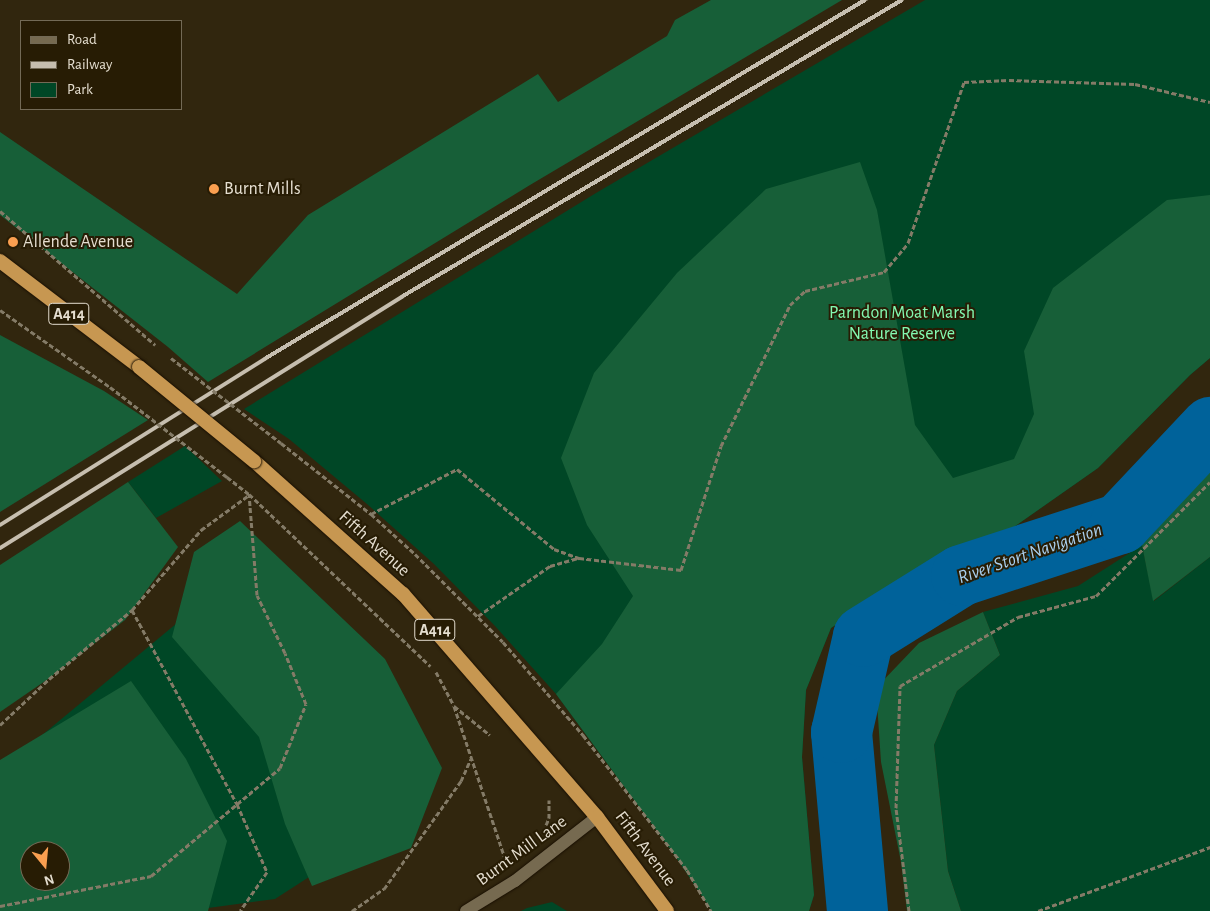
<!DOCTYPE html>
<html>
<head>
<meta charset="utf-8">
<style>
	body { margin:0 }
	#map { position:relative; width:1210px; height:911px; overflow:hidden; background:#31260e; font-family:"Alegreya Sans",sans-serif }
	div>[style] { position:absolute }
	.green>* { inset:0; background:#004726 }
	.forest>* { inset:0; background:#175f38 }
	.river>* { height:61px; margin:-30.5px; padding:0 30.5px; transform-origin:30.5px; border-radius:30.5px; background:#00629a }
	.path>* { height:3px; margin-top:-1.5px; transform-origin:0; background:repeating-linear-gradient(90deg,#847b67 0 5px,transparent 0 7.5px) }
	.roads { filter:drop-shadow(0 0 1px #190f00) drop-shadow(0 0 1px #190f00) }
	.minor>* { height:12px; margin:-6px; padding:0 6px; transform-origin:6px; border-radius:6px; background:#766a50 }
	.trunk>* { height:14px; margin:-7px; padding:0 7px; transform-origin:7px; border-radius:7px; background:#c79751 }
	.rail>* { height:4px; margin:-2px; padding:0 2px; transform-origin:2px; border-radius:2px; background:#c6beaf }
	.path-bridge>* { height:3px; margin-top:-1.5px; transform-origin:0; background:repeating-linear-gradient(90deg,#847b67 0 5px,transparent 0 7.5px) }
	.bridges { filter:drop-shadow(0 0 1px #190f00) drop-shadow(0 0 1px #190f00) }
	.trunk-bridge>* { height:14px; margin:-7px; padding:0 7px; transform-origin:7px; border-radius:7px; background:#c79751 }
	.dots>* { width:14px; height:14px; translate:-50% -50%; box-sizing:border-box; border:2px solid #271c04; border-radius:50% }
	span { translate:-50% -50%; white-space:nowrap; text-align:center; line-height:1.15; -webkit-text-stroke:4px #271c04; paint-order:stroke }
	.shield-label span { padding:1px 4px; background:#271c04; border:1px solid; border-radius:4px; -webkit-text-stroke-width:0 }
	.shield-label { font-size:16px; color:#e5ded0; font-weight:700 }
	.poi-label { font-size:18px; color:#e5ded0 }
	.left { translate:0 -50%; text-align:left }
	.park-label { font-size:18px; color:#83f9b1 }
	.street-label { font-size:18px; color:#e5ded0 }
	.water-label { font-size:19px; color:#a9cfee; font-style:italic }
	.legend { position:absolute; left:20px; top:20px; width:162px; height:90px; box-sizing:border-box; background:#271c04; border:1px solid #736a56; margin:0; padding:6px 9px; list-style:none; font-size:15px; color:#e5ded0 }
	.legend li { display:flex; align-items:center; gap:10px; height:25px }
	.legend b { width:25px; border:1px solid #736a56 }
	.north { position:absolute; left:20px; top:841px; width:50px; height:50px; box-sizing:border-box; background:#271c04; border:1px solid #736a56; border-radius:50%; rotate:163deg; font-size:14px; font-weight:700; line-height:20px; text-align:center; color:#e5ded0 }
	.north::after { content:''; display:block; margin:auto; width:18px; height:22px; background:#fa9f50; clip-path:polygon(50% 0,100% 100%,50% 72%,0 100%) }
</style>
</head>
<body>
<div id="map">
	<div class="green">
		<i style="clip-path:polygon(925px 0,1210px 0,1210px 358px,1190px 375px,1098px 468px,1011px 529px,931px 562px,831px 628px,806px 690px,802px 757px,814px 895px,809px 911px,712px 911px,674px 854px,556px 694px,496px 627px,434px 564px,367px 504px,289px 439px,244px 409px,596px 193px)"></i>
		<i style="clip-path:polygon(185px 446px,222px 481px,156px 518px,128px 482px)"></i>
		<i style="clip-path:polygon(1142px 545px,1154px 601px,1210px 557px,1210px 911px,961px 911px,948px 871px,934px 745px,957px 691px,1000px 655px,983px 612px,1078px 586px)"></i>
		<i style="clip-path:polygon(evenodd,218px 589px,413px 810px,275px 899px,186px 911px,0 911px,0 770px,218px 589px,30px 851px,60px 851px,60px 881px,30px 881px,30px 851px)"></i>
		<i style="clip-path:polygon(552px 902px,567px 911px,521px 911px,527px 908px)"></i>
	</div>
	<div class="forest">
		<i style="clip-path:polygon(711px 0,842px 0,530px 185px,208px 382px,168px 347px,0 215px,0 132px,237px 294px,308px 215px,538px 74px,558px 102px,667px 36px,675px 20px)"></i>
		<i style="clip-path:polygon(860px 162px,877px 210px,915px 425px,953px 478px,1014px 459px,1034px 414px,1024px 351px,1053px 288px,1167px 200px,1210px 195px,1210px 358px,1190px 375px,1098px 468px,1011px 529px,931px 562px,831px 628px,806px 690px,802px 757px,814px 895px,809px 911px,712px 911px,674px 854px,556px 694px,602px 644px,633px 596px,587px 525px,561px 458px,594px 373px,677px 273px,766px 189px)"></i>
		<i style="clip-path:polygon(0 335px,104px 391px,148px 420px,0 512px)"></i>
		<i style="clip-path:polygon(1210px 471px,1210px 557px,1153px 601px,1142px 545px)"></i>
		<i style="clip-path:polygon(128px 482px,178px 547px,125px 620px,48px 679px,0 712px,0 565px)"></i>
		<i style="clip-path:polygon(240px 521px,385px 659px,442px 768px,411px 848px,312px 886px,285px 824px,259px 737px,172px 637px,194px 552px)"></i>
		<i style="clip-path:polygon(983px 612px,1000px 655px,957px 691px,934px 745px,948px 871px,961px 911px,907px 911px,901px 862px,881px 762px,876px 688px,919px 643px)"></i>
		<i style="clip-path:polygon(evenodd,131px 681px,186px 759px,227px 841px,208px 911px,0 911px,0 760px,131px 681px,30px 851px,60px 851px,60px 881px,30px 881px,30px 851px)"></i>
	</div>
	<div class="river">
		<i style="left:857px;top:911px;width:180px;rotate:-95.1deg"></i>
		<i style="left:841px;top:732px;width:98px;rotate:-77.1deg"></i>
		<i style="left:863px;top:636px;width:115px;rotate:-31.9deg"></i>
		<i style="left:961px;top:575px;width:167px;rotate:-18.1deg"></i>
		<i style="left:1120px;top:523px;width:132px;rotate:-46.8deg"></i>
	</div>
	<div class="path">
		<i style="left:0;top:211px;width:205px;rotate:40.8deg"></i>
		<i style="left:0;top:310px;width:134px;rotate:35deg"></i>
		<i style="left:281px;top:443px;width:115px;rotate:38.3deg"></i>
		<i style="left:371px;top:514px;width:59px;rotate:42.3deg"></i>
		<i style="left:415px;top:554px;width:124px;rotate:45deg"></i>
		<i style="left:503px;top:642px;width:123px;rotate:49.3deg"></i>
		<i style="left:583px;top:735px;width:170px;rotate:52.4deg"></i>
		<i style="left:687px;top:870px;width:48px;rotate:59.7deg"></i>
		<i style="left:227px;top:477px;width:28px;rotate:38deg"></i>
		<i style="left:249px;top:494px;width:250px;rotate:43.5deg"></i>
		<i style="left:371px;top:514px;width:97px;rotate:-27.6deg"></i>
		<i style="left:457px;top:469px;width:126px;rotate:39.5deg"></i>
		<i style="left:554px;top:549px;width:27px;rotate:20deg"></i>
		<i style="left:579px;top:558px;width:103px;rotate:6.7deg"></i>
		<i style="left:681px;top:570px;width:130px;rotate:-72.1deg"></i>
		<i style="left:721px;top:446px;width:157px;rotate:-63.9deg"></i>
		<i style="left:790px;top:305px;width:21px;rotate:-43deg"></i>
		<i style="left:805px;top:291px;width:81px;rotate:-13.5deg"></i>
		<i style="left:884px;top:272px;width:38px;rotate:-50deg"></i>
		<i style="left:908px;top:243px;width:170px;rotate:-70.8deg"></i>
		<i style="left:964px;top:82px;width:45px;rotate:-2.5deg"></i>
		<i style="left:1009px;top:80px;width:126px;rotate:1.8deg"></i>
		<i style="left:1135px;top:84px;width:77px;rotate:13.5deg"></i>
		<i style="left:132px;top:610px;width:221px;rotate:61.6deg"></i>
		<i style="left:237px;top:804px;width:74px;rotate:66.2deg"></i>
		<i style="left:267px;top:872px;width:47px;rotate:124.7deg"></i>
		<i style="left:478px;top:616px;width:88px;rotate:-34.8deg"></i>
		<i style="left:550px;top:566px;width:29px;rotate:-16deg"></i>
		<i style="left:436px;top:672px;width:38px;rotate:62deg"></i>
		<i style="left:454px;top:706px;width:160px;rotate:71.5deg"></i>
		<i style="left:454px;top:706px;width:46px;rotate:38.9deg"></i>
		<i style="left:0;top:725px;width:67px;rotate:-43.2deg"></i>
		<i style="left:49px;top:679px;width:108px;rotate:-39.7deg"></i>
		<i style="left:132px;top:610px;width:106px;rotate:-49.2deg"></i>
		<i style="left:201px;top:530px;width:59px;rotate:-36.1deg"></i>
		<i style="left:546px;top:825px;width:8px;rotate:-67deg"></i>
		<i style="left:549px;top:818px;width:18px;rotate:-90deg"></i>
		<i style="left:0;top:906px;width:154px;rotate:-11.2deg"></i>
		<i style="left:151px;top:876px;width:168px;rotate:-39.9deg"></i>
		<i style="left:280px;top:768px;width:69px;rotate:-67.9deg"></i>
		<i style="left:306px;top:704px;width:55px;rotate:-112.4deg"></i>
		<i style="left:285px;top:653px;width:64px;rotate:-115.8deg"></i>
		<i style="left:257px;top:595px;width:101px;rotate:-94.5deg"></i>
		<i style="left:352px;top:911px;width:39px;rotate:-35deg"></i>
		<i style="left:384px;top:889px;width:133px;rotate:-54.5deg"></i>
		<i style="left:461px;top:781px;width:24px;rotate:-66deg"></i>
		<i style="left:909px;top:911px;width:104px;rotate:-97.2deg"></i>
		<i style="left:896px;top:808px;width:122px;rotate:-88.1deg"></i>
		<i style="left:900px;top:686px;width:137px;rotate:-30.3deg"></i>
		<i style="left:1018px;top:617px;width:81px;rotate:-15.1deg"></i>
		<i style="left:1096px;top:596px;width:161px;rotate:-45deg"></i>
		<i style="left:1038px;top:911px;width:184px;rotate:-20.4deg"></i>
	</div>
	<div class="roads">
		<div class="minor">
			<i style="left:466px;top:911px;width:57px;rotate:-31.5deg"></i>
			<i style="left:515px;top:881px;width:104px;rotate:-38deg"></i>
		</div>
		<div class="trunk">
			<i style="left:0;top:261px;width:175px;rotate:37.3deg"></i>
			<i style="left:254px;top:461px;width:200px;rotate:41.8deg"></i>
			<i style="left:403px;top:594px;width:296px;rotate:49deg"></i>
			<i style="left:597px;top:817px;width:117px;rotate:53.3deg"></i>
		</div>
	</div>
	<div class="rail">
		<i style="left:0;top:525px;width:314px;rotate:-32.1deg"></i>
		<i style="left:266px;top:358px;width:698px;rotate:-30.87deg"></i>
		<i style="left:0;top:548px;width:475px;rotate:-32deg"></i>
		<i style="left:403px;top:296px;width:580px;rotate:-30.68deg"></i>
	</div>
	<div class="path-bridge">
		<i style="left:171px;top:358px;width:139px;rotate:37.7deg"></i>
		<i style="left:110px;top:387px;width:148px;rotate:37.6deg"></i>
	</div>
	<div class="bridges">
		<div class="trunk-bridge">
			<i style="left:139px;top:367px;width:149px;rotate:39.3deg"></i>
		</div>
	</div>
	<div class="dots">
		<i style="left:214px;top:189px;background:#fa9f50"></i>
		<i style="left:13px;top:242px;background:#fa9f50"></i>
	</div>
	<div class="shield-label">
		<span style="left:69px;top:314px">A414</span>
		<span style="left:435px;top:630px">A414</span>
	</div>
	<div class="poi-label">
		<span class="left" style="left:224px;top:189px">Burnt Mills</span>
		<span class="left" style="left:23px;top:242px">Allende Avenue</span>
	</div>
	<div class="park-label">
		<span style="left:902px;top:324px">Parndon Moat Marsh<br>Nature Reserve</span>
	</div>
	<div class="street-label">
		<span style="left:374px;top:544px;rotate:42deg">Fifth Avenue</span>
		<span style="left:645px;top:849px;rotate:53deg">Fifth Avenue</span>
		<span style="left:522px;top:851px;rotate:-36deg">Burnt Mill Lane</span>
	</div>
	<div class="water-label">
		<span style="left:1030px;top:554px;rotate:-19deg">River Stort Navigation</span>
	</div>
	<ul class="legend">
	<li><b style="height:6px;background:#766a50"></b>Road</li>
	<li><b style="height:6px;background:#c6beaf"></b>Railway</li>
	<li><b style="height:14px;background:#004726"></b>Park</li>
	</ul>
	<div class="north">N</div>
</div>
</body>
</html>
